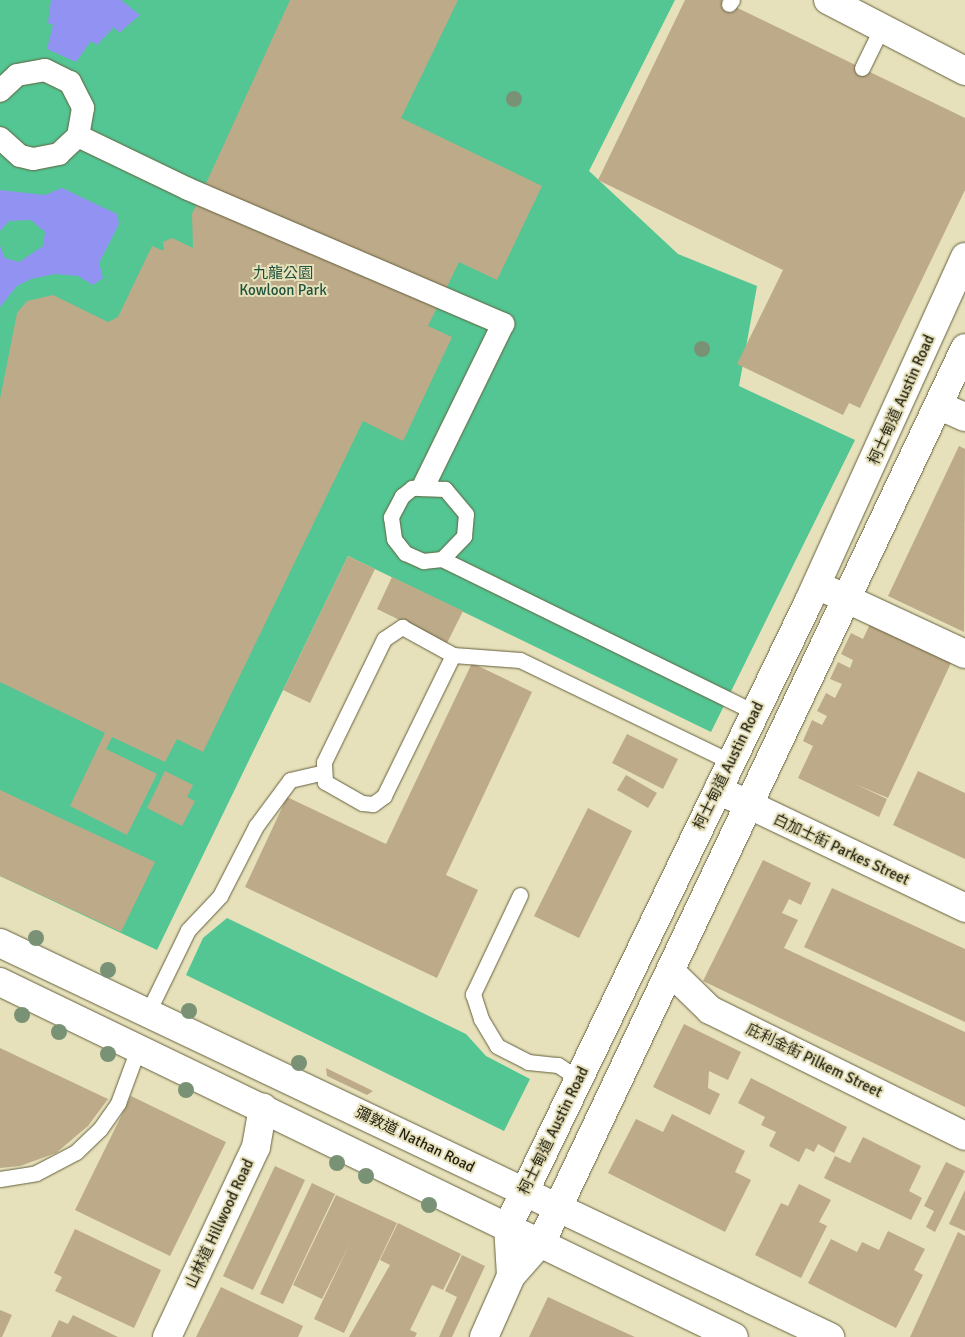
<!DOCTYPE html>
<html>
<head>
<meta charset="utf-8">
<style>
	body { margin:0 }
	#map { position:relative; width:965px; height:1337px; overflow:hidden; background:#e6e1ba; font-family:Signika,"Noto Sans TC",sans-serif }
	div>[style] { position:absolute }
	.green>* { inset:0; background:#53c693 }
	.water>* { inset:0; background:#9192f2 }
	.building>* { inset:0; background:#bdaa89 }
	.roads { filter:drop-shadow(0 0 1px #65603e) drop-shadow(0 0 1px #65603e) }
	.service>* { height:15px; margin:-7.5px; padding:0 7.5px; transform-origin:7.5px; border-radius:7.5px; background:#fff }
	.pedestrian>* { height:22px; margin:-11px; padding:0 11px; transform-origin:11px; border-radius:11px; background:#fff }
	.minor>* { height:28px; margin:-14px; padding:0 14px; transform-origin:14px; border-radius:14px; background:#fff }
	.tertiary>* { height:28px; margin:-14px; padding:0 14px; transform-origin:14px; border-radius:14px; background:#fff }
	.secondary>* { height:28px; margin:-14px; padding:0 14px; transform-origin:14px; border-radius:14px; background:#fff }
	.trees>* { width:16px; height:16px; margin:-8px; border-radius:50%; background:#799275 }
	span { translate:-50% -50%; white-space:nowrap; text-align:center; line-height:1.15; -webkit-text-stroke:4px #e6e1ba; paint-order:stroke }
	.park-label { font-size:15px; color:#1f523c }
	.street-label { font-size:15px; color:#222112 }
</style>
</head>
<body>
<div id="map">
	<div class="green">
		<i style="clip-path:polygon(0 0,675px 0,589px 171px,678px 254px,757px 286px,739px 386px,855px 440px,711px 732px,348px 556px,157px 950px,0 876px)"></i>
		<i style="clip-path:polygon(227px 918px,466px 1034px,486px 1056px,530px 1079px,504px 1131px,186px 975px,203px 938px)"></i>
	</div>
	<div class="water">
		<i style="clip-path:polygon(51px 0,121px 0,140px 15px,119px 33px,114px 27px,97px 45px,91px 41px,76px 62px,47px 49px,53px 25px,48px 23px)"></i>
		<i style="clip-path:polygon(62px 188px,117px 214px,119px 224px,99px 263px,103px 278px,93px 285px,78px 276px,55px 274px,31px 279px,17px 286px,0 307px,0 246px,5px 258px,19px 262px,43px 246px,45px 232px,31px 220px,9px 221px,0 231px,0 190px,45px 195px)"></i>
	</div>
	<div class="building">
		<i style="clip-path:polygon(290px 0,458px 0,401px 118px,542px 186px,497px 280px,459px 262px,428px 326px,452px 337px,403px 441px,363px 421px,203px 752px,177px 739px,165px 762px,112px 737px,106px 749px,157px 774px,127px 835px,70px 806px,105px 733px,0 682px,0 399px,17px 313px,27px 301px,53px 295px,108px 322px,118px 317px,152px 246px,164px 251px,163px 242px,172px 238px,193px 248px,192px 214px)"></i>
		<i style="clip-path:polygon(685px 0,721px 0,965px 118px,965px 190px,860px 408px,849px 403px,843px 415px,737px 364px,783px 270px,598px 180px)"></i>
		<i style="clip-path:polygon(959px 446px,965px 449px,964px 632px,888px 596px)"></i>
		<i style="clip-path:polygon(348px 556px,375px 569px,310px 703px,283px 690px)"></i>
		<i style="clip-path:polygon(392px 577px,463px 611px,447px 643px,377px 609px)"></i>
		<i style="clip-path:polygon(870px 624px,951px 663px,888px 798px,855px 784px,887px 799px,879px 817px,798px 778px,813px 746px,803px 741px,812px 720px,822px 725px,827px 716px,817px 711px,826px 693px,835px 698px,842px 684px,830px 679px,838px 662px,850px 668px,853px 660px,841px 654px,851px 633px,863px 639px)"></i>
		<i style="clip-path:polygon(472px 663px,532px 692px,446px 875px,478px 890px,437px 978px,245px 887px,287px 797px,386px 844px)"></i>
		<i style="clip-path:polygon(627px 734px,678px 759px,663px 789px,612px 763px)"></i>
		<i style="clip-path:polygon(165px 771px,193px 785px,187px 797px,195px 801px,182px 826px,147px 808px)"></i>
		<i style="clip-path:polygon(918px 771px,965px 793px,965px 859px,893px 825px)"></i>
		<i style="clip-path:polygon(626px 775px,657px 793px,648px 808px,617px 790px)"></i>
		<i style="clip-path:polygon(0 790px,155px 862px,121px 932px,0 876px)"></i>
		<i style="clip-path:polygon(588px 808px,632px 831px,579px 938px,534px 916px)"></i>
		<i style="clip-path:polygon(763px 860px,811px 883px,801px 905px,789px 899px,782px 913px,798px 920px,784px 948px,965px 1032px,965px 1107px,703px 981px)"></i>
		<i style="clip-path:polygon(832px 888px,965px 949px,965px 1022px,804px 947px)"></i>
		<i style="clip-path:polygon(684px 1024px,741px 1052px,728px 1080px,709px 1071px,708px 1088px,720px 1094px,710px 1115px,653px 1087px)"></i>
		<i style="clip-path:polygon(0 1048px,108px 1099px,88px 1126px,56px 1153px,20px 1166px,0 1168px)"></i>
		<i style="clip-path:polygon(326px 1068px,373px 1091px,367px 1095px,327px 1076px)"></i>
		<i style="clip-path:polygon(751px 1078px,847px 1127px,834px 1153px,818px 1144px,814px 1152px,806px 1148px,799px 1162px,769px 1146px,776px 1132px,761px 1125px,765px 1117px,738px 1103px)"></i>
		<i style="clip-path:polygon(131px 1096px,226px 1142px,170px 1256px,75px 1210px)"></i>
		<i style="clip-path:polygon(672px 1114px,745px 1151px,735px 1172px,751px 1180px,725px 1232px,608px 1173px,636px 1119px,663px 1132px)"></i>
		<i style="clip-path:polygon(863px 1137px,921px 1166px,909px 1191px,922px 1198px,911px 1220px,824px 1178px,835px 1156px,850px 1163px)"></i>
		<i style="clip-path:polygon(946px 1162px,965px 1171px,935px 1232px,926px 1227px,934px 1211px,924px 1206px)"></i>
		<i style="clip-path:polygon(275px 1166px,305px 1180px,253px 1290px,223px 1276px)"></i>
		<i style="clip-path:polygon(312px 1183px,335px 1194px,283px 1304px,260px 1294px)"></i>
		<i style="clip-path:polygon(799px 1184px,831px 1200px,819px 1222px,827px 1226px,801px 1278px,755px 1255px,781px 1203px,788px 1206px)"></i>
		<i style="clip-path:polygon(965px 1190px,965px 1231px,949px 1224px)"></i>
		<i style="clip-path:polygon(336px 1195px,397px 1223px,344px 1333px,314px 1319px,350px 1243px,322px 1299px,293px 1285px)"></i>
		<i style="clip-path:polygon(398px 1223px,461px 1254px,443px 1290px,432px 1285px,410px 1330px,417px 1333px,415px 1337px,349px 1337px,390px 1265px,380px 1260px)"></i>
		<i style="clip-path:polygon(75px 1229px,161px 1270px,134px 1328px,55px 1291px,62px 1277px,54px 1273px)"></i>
		<i style="clip-path:polygon(888px 1231px,925px 1249px,914px 1270px,923px 1275px,896px 1328px,808px 1283px,831px 1239px,857px 1252px,862px 1242px,879px 1250px)"></i>
		<i style="clip-path:polygon(958px 1232px,965px 1236px,965px 1337px,910px 1337px)"></i>
		<i style="clip-path:polygon(462px 1255px,485px 1266px,452px 1337px,439px 1337px,457px 1297px,445px 1291px)"></i>
		<i style="clip-path:polygon(221px 1287px,303px 1326px,298px 1337px,196px 1337px)"></i>
		<i style="clip-path:polygon(548px 1297px,593px 1318px,635px 1337px,529px 1337px)"></i>
		<i style="clip-path:polygon(0 1310px,12px 1315px,2px 1337px,0 1337px)"></i>
		<i style="clip-path:polygon(73px 1315px,118px 1337px,51px 1337px,59px 1320px,68px 1324px)"></i>
	</div>
	<div class="roads">
		<div class="service">
			<i style="left:729px;top:4px;width:5px;rotate:-53deg"></i>
			<i style="left:862px;top:68px;width:46px;rotate:-64deg"></i>
			<i style="left:442px;top:559px;width:32px;rotate:-46deg"></i>
			<i style="left:464px;top:536px;width:22px;rotate:-85deg"></i>
			<i style="left:466px;top:514px;width:33px;rotate:-130deg"></i>
			<i style="left:445px;top:489px;width:33px;rotate:-178deg"></i>
			<i style="left:412px;top:488px;width:13px;rotate:141deg"></i>
			<i style="left:402px;top:496px;width:24px;rotate:118deg"></i>
			<i style="left:391px;top:517px;width:22px;rotate:82deg"></i>
			<i style="left:394px;top:539px;width:18px;rotate:52deg"></i>
			<i style="left:405px;top:553px;width:20px;rotate:24deg"></i>
			<i style="left:423px;top:561px;width:19px;rotate:-6deg"></i>
			<i style="left:442px;top:559px;width:348px;rotate:26.1deg"></i>
			<i style="left:453px;top:655px;width:157px;rotate:116.1deg"></i>
			<i style="left:384px;top:796px;width:14px;rotate:144deg"></i>
			<i style="left:373px;top:804px;width:11px;rotate:-175deg"></i>
			<i style="left:362px;top:803px;width:43px;rotate:-150.4deg"></i>
			<i style="left:325px;top:782px;width:20px;rotate:-93deg"></i>
			<i style="left:324px;top:762px;width:137px;rotate:-64deg"></i>
			<i style="left:384px;top:639px;width:22px;rotate:-34deg"></i>
			<i style="left:402px;top:627px;width:58px;rotate:28.8deg"></i>
			<i style="left:453px;top:655px;width:67px;rotate:4.3deg"></i>
			<i style="left:520px;top:660px;width:234px;rotate:25.8deg"></i>
			<i style="left:520px;top:895px;width:110px;rotate:115.4deg"></i>
			<i style="left:473px;top:994px;width:26px;rotate:72deg"></i>
			<i style="left:481px;top:1019px;width:31px;rotate:59deg"></i>
			<i style="left:497px;top:1046px;width:35px;rotate:27deg"></i>
			<i style="left:528px;top:1062px;width:30px;rotate:6deg"></i>
			<i style="left:558px;top:1065px;width:25px;rotate:34deg"></i>
			<i style="left:148px;top:1012px;width:91px;rotate:-64deg"></i>
			<i style="left:188px;top:930px;width:47px;rotate:-46.7deg"></i>
			<i style="left:220px;top:896px;width:79px;rotate:-62.8deg"></i>
			<i style="left:256px;top:826px;width:57px;rotate:-53.5deg"></i>
			<i style="left:290px;top:780px;width:32px;rotate:-13deg"></i>
			<i style="left:0;top:1179px;width:36px;rotate:-9deg"></i>
			<i style="left:36px;top:1173px;width:45px;rotate:-27.7deg"></i>
			<i style="left:76px;top:1152px;width:33px;rotate:-44deg"></i>
			<i style="left:100px;top:1129px;width:32px;rotate:-55deg"></i>
			<i style="left:118px;top:1103px;width:58px;rotate:-69.7deg"></i>
		</div>
		<div class="pedestrian">
			<i style="left:0;top:91px;width:23px;rotate:-43deg"></i>
			<i style="left:17px;top:75px;width:28px;rotate:-10deg"></i>
			<i style="left:45px;top:70px;width:28px;rotate:26deg"></i>
			<i style="left:70px;top:82px;width:29px;rotate:63deg"></i>
			<i style="left:83px;top:108px;width:28px;rotate:100deg"></i>
			<i style="left:78px;top:136px;width:26px;rotate:137deg"></i>
			<i style="left:59px;top:154px;width:26px;rotate:169deg"></i>
			<i style="left:33px;top:159px;width:13px;rotate:-167deg"></i>
			<i style="left:20px;top:156px;width:27px;rotate:-138deg"></i>
			<i style="left:78px;top:136px;width:122px;rotate:25.7deg"></i>
			<i style="left:188px;top:189px;width:343px;rotate:23.2deg"></i>
			<i style="left:503px;top:324px;width:179px;rotate:116.1deg"></i>
		</div>
		<div class="minor">
			<i style="left:828px;top:0;width:154px;rotate:27.4deg"></i>
			<i style="left:940px;top:406px;width:27px;rotate:24deg"></i>
			<i style="left:817px;top:585px;width:163px;rotate:25deg"></i>
			<i style="left:718px;top:790px;width:274px;rotate:25.5deg"></i>
			<i style="left:672px;top:973px;width:53px;rotate:44.2deg"></i>
			<i style="left:710px;top:1010px;width:284px;rotate:26.3deg"></i>
		</div>
		<div class="tertiary">
			<i style="left:167px;top:1337px;width:210px;rotate:-64.9deg"></i>
			<i style="left:256px;top:1147px;width:40px;rotate:-80deg"></i>
		</div>
		<div class="secondary">
			<i style="left:0;top:943px;width:919px;rotate:25.39deg"></i>
			<i style="left:0;top:982px;width:815px;rotate:25.81deg"></i>
			<i style="left:511px;top:1276px;width:50px;rotate:-93.4deg"></i>
			<i style="left:508px;top:1226px;width:691px;rotate:-64.29deg"></i>
			<i style="left:808px;top:603px;width:380px;rotate:-65.6deg"></i>
			<i style="left:484px;top:1337px;width:67px;rotate:-66.1deg"></i>
			<i style="left:511px;top:1276px;width:47px;rotate:-48.5deg"></i>
			<i style="left:542px;top:1241px;width:988px;rotate:-64.65deg"></i>
		</div>
	</div>
	<div class="trees">
		<i style="left:514px;top:99px"></i>
		<i style="left:702px;top:349px"></i>
		<i style="left:36px;top:938px"></i>
		<i style="left:108px;top:970px"></i>
		<i style="left:189px;top:1011px"></i>
		<i style="left:22px;top:1015px"></i>
		<i style="left:59px;top:1032px"></i>
		<i style="left:108px;top:1054px"></i>
		<i style="left:299px;top:1063px"></i>
		<i style="left:186px;top:1090px"></i>
		<i style="left:337px;top:1163px"></i>
		<i style="left:366px;top:1176px"></i>
		<i style="left:429px;top:1205px"></i>
	</div>
	<div class="park-label">
		<span style="left:283px;top:282px">九龍公園<br>Kowloon Park</span>
	</div>
	<div class="street-label">
		<span style="left:902px;top:400px;rotate:-66deg">柯士甸道 Austin Road</span>
		<span style="left:729px;top:766px;rotate:-64deg">柯士甸道 Austin Road</span>
		<span style="left:841px;top:850px;rotate:25deg">白加士街 Parkes Street</span>
		<span style="left:814px;top:1061px;rotate:26deg">庇利金街 Pilkem Street</span>
		<span style="left:554px;top:1131px;rotate:-64deg">柯士甸道 Austin Road</span>
		<span style="left:415px;top:1140px;rotate:26deg">彌敦道 Nathan Road</span>
		<span style="left:220px;top:1224px;rotate:-65deg">山林道 Hillwood Road</span>
	</div>
</div>
</body>
</html>
